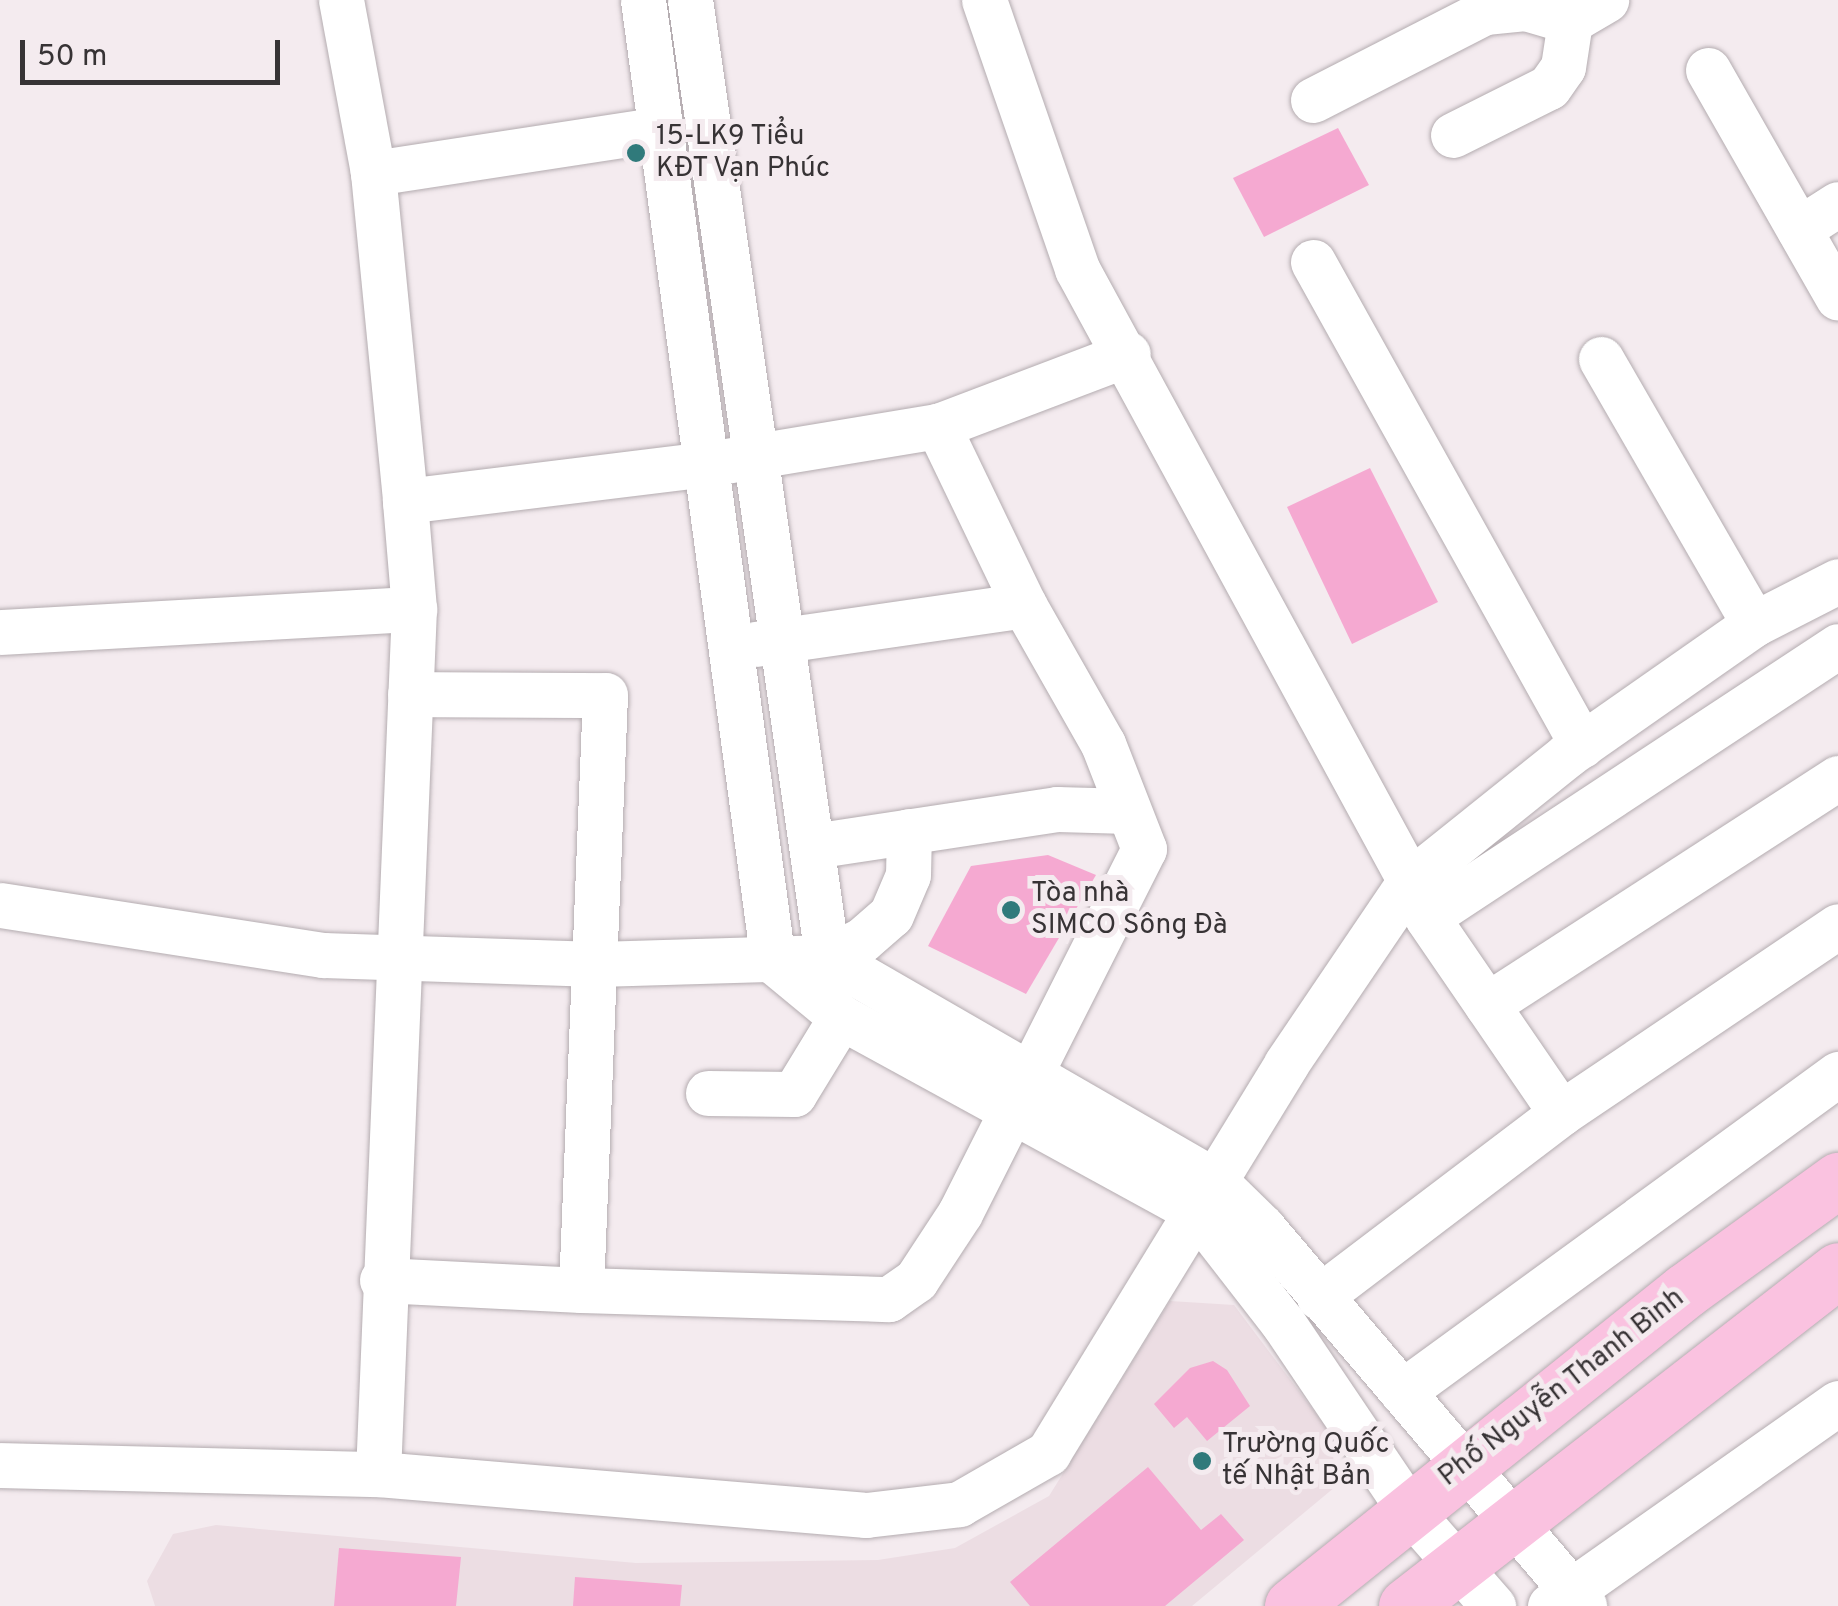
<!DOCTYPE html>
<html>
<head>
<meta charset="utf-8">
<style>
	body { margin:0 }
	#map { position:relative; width:1838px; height:1606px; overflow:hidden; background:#f4ebef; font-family:Overpass,sans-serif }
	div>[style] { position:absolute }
	.built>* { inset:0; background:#ecdde3 }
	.building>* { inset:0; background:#f5a9d1 }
	.roads { filter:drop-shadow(0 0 2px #b4acb0) drop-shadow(0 0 2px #b4acb0) }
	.minor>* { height:45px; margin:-22.5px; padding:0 22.5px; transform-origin:22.5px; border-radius:22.5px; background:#fff }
	.major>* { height:55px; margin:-27.5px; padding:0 27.5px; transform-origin:27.5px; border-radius:27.5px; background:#fac2e0 }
	.dots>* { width:28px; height:28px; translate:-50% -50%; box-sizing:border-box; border:5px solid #f4ebef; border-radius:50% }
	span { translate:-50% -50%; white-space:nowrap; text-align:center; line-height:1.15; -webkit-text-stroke:10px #f4ebef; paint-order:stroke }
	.poi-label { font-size:28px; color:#373335 }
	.left { translate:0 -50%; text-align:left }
	.street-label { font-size:28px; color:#373335 }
	.scale { position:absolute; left:20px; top:40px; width:260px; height:45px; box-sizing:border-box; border:5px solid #373335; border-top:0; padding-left:12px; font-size:30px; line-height:35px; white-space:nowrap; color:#373335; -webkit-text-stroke:8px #f4ebef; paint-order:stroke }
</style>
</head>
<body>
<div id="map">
	<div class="built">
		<i style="clip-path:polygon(1170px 1301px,1234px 1305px,1332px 1435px,1335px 1487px,1192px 1606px,155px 1606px,147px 1581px,173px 1534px,216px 1525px,636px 1563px,878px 1560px,955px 1548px,1049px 1496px)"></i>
	</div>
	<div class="building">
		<i style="clip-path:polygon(1338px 128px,1369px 185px,1264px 237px,1233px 178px)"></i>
		<i style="clip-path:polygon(1370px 468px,1438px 602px,1352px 644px,1287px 507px)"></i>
		<i style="clip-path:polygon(1048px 855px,1096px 875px,1026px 994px,928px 946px,971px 866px)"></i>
		<i style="clip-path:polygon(1213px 1361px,1227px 1370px,1250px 1406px,1207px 1441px,1187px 1417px,1174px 1428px,1154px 1404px,1190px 1368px)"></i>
		<i style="clip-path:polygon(1148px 1467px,1201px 1530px,1221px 1514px,1244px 1540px,1165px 1606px,1030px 1606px,1010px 1582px)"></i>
		<i style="clip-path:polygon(339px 1548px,461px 1557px,456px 1606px,334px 1606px)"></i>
		<i style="clip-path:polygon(575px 1577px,682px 1585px,680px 1606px,573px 1606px)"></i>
	</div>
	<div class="roads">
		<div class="minor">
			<i style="left:341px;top:0;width:176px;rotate:79.5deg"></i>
			<i style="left:373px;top:173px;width:292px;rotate:-8.7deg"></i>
			<i style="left:643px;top:0;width:970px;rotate:82.3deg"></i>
			<i style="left:773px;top:961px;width:88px;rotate:39.5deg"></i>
			<i style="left:841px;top:1017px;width:405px;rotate:28.7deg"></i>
			<i style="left:1196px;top:1211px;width:142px;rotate:52.2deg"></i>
			<i style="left:1283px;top:1323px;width:225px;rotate:56deg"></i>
			<i style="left:1409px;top:1510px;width:128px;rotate:48.8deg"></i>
			<i style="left:690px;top:0;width:967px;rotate:81.85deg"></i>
			<i style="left:827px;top:957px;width:448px;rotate:30deg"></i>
			<i style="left:1215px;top:1181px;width:66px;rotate:44.4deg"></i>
			<i style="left:1262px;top:1227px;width:497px;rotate:49.6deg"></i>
			<i style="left:984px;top:0;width:285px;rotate:70.9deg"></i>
			<i style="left:1077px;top:269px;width:697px;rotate:61.45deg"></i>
			<i style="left:1708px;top:70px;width:262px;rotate:60.3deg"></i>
			<i style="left:1313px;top:100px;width:193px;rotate:-27.1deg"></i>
			<i style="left:1485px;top:12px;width:40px;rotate:-5.7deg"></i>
			<i style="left:1525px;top:8px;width:47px;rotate:16.1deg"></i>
			<i style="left:1570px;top:21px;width:42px;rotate:-30.3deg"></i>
			<i style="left:1453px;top:135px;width:107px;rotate:-26.6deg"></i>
			<i style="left:1549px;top:87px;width:24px;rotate:-55deg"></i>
			<i style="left:1563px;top:67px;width:47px;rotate:-81.3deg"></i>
			<i style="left:373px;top:173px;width:330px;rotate:84.4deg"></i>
			<i style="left:1799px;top:229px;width:46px;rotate:-32.7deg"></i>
			<i style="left:1313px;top:262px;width:553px;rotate:60.88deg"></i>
			<i style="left:1601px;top:359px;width:306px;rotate:60deg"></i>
			<i style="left:0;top:632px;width:415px;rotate:-3.2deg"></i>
			<i style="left:755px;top:644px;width:272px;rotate:-8.2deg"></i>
			<i style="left:1024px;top:605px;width:199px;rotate:-115.7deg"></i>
			<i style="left:410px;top:694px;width:195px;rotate:0.3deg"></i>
			<i style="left:605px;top:695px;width:595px;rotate:92.31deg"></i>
			<i style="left:581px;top:1290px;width:308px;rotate:1.7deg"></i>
			<i style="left:889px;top:1299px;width:33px;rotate:-35deg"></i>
			<i style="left:916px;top:1280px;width:80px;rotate:-56.7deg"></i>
			<i style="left:960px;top:1213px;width:408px;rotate:-63.2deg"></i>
			<i style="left:1144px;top:849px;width:113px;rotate:-111.3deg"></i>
			<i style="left:1103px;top:744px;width:160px;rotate:-119.6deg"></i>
			<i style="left:813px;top:846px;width:247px;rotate:-8.6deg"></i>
			<i style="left:1057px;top:809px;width:71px;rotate:1.6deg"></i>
			<i style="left:0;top:905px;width:327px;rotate:8.8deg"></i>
			<i style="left:323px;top:955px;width:274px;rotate:1.9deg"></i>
			<i style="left:597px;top:964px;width:230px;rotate:-1.7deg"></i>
			<i style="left:827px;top:957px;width:39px;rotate:-26deg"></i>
			<i style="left:862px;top:940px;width:38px;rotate:-41deg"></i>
			<i style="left:891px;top:915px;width:43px;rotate:-67deg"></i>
			<i style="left:908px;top:875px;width:44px;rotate:-88.7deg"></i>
			<i style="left:1487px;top:1005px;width:418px;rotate:-32.9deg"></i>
			<i style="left:708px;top:1093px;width:86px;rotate:0.7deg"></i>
			<i style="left:794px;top:1094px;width:90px;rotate:-58.6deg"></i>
			<i style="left:1561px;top:1113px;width:237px;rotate:-124.4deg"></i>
			<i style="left:1427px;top:917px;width:492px;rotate:-33.4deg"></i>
			<i style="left:382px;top:1280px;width:199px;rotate:2.9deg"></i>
			<i style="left:1319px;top:1297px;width:304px;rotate:-37.2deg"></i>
			<i style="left:1561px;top:1113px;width:334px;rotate:-34deg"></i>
			<i style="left:1402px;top:1392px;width:540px;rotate:-36.11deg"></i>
			<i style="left:0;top:1465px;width:378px;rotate:1.4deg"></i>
			<i style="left:378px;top:1474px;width:490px;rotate:4.8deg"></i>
			<i style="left:866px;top:1515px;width:94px;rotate:-6.7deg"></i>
			<i style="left:959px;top:1504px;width:103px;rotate:-29.8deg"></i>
			<i style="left:1048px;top:1453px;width:456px;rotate:-58.5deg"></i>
			<i style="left:1286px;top:1064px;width:221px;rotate:-55.9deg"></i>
			<i style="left:1410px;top:881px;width:201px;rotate:-38.7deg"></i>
			<i style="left:1567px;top:755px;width:228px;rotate:-35deg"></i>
			<i style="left:1754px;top:624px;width:94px;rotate:-27.1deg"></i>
			<i style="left:378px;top:1474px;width:866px;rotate:-87.62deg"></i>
			<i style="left:414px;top:609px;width:108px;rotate:-94.8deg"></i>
			<i style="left:405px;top:501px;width:305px;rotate:-7deg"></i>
			<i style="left:708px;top:464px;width:233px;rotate:-9.4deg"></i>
			<i style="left:938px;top:426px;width:203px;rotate:-20.8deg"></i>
			<i style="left:1550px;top:1606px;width:352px;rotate:-35.2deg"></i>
		</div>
		<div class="major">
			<i style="left:1292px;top:1606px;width:505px;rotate:-38.73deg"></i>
			<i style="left:1686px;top:1290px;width:188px;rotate:-35.9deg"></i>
			<i style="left:1406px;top:1606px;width:547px;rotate:-37.87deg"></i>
		</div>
	</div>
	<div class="dots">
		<i style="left:636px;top:153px;background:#307a7b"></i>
		<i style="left:1011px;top:910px;background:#307a7b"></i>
		<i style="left:1202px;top:1461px;background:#307a7b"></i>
	</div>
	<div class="poi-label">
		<span class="left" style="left:656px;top:153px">15-LK9 Tiểu<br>KĐT Vạn Phúc</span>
		<span class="left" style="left:1031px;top:910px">Tòa nhà<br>SIMCO Sông Đà</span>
		<span class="left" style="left:1222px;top:1461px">Trường Quốc<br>tế Nhật Bản</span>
	</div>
	<div class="street-label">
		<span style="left:1562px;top:1388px;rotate:-38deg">Phố Nguyễn Thanh Bình</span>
	</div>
	<div class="scale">50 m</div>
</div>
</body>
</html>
